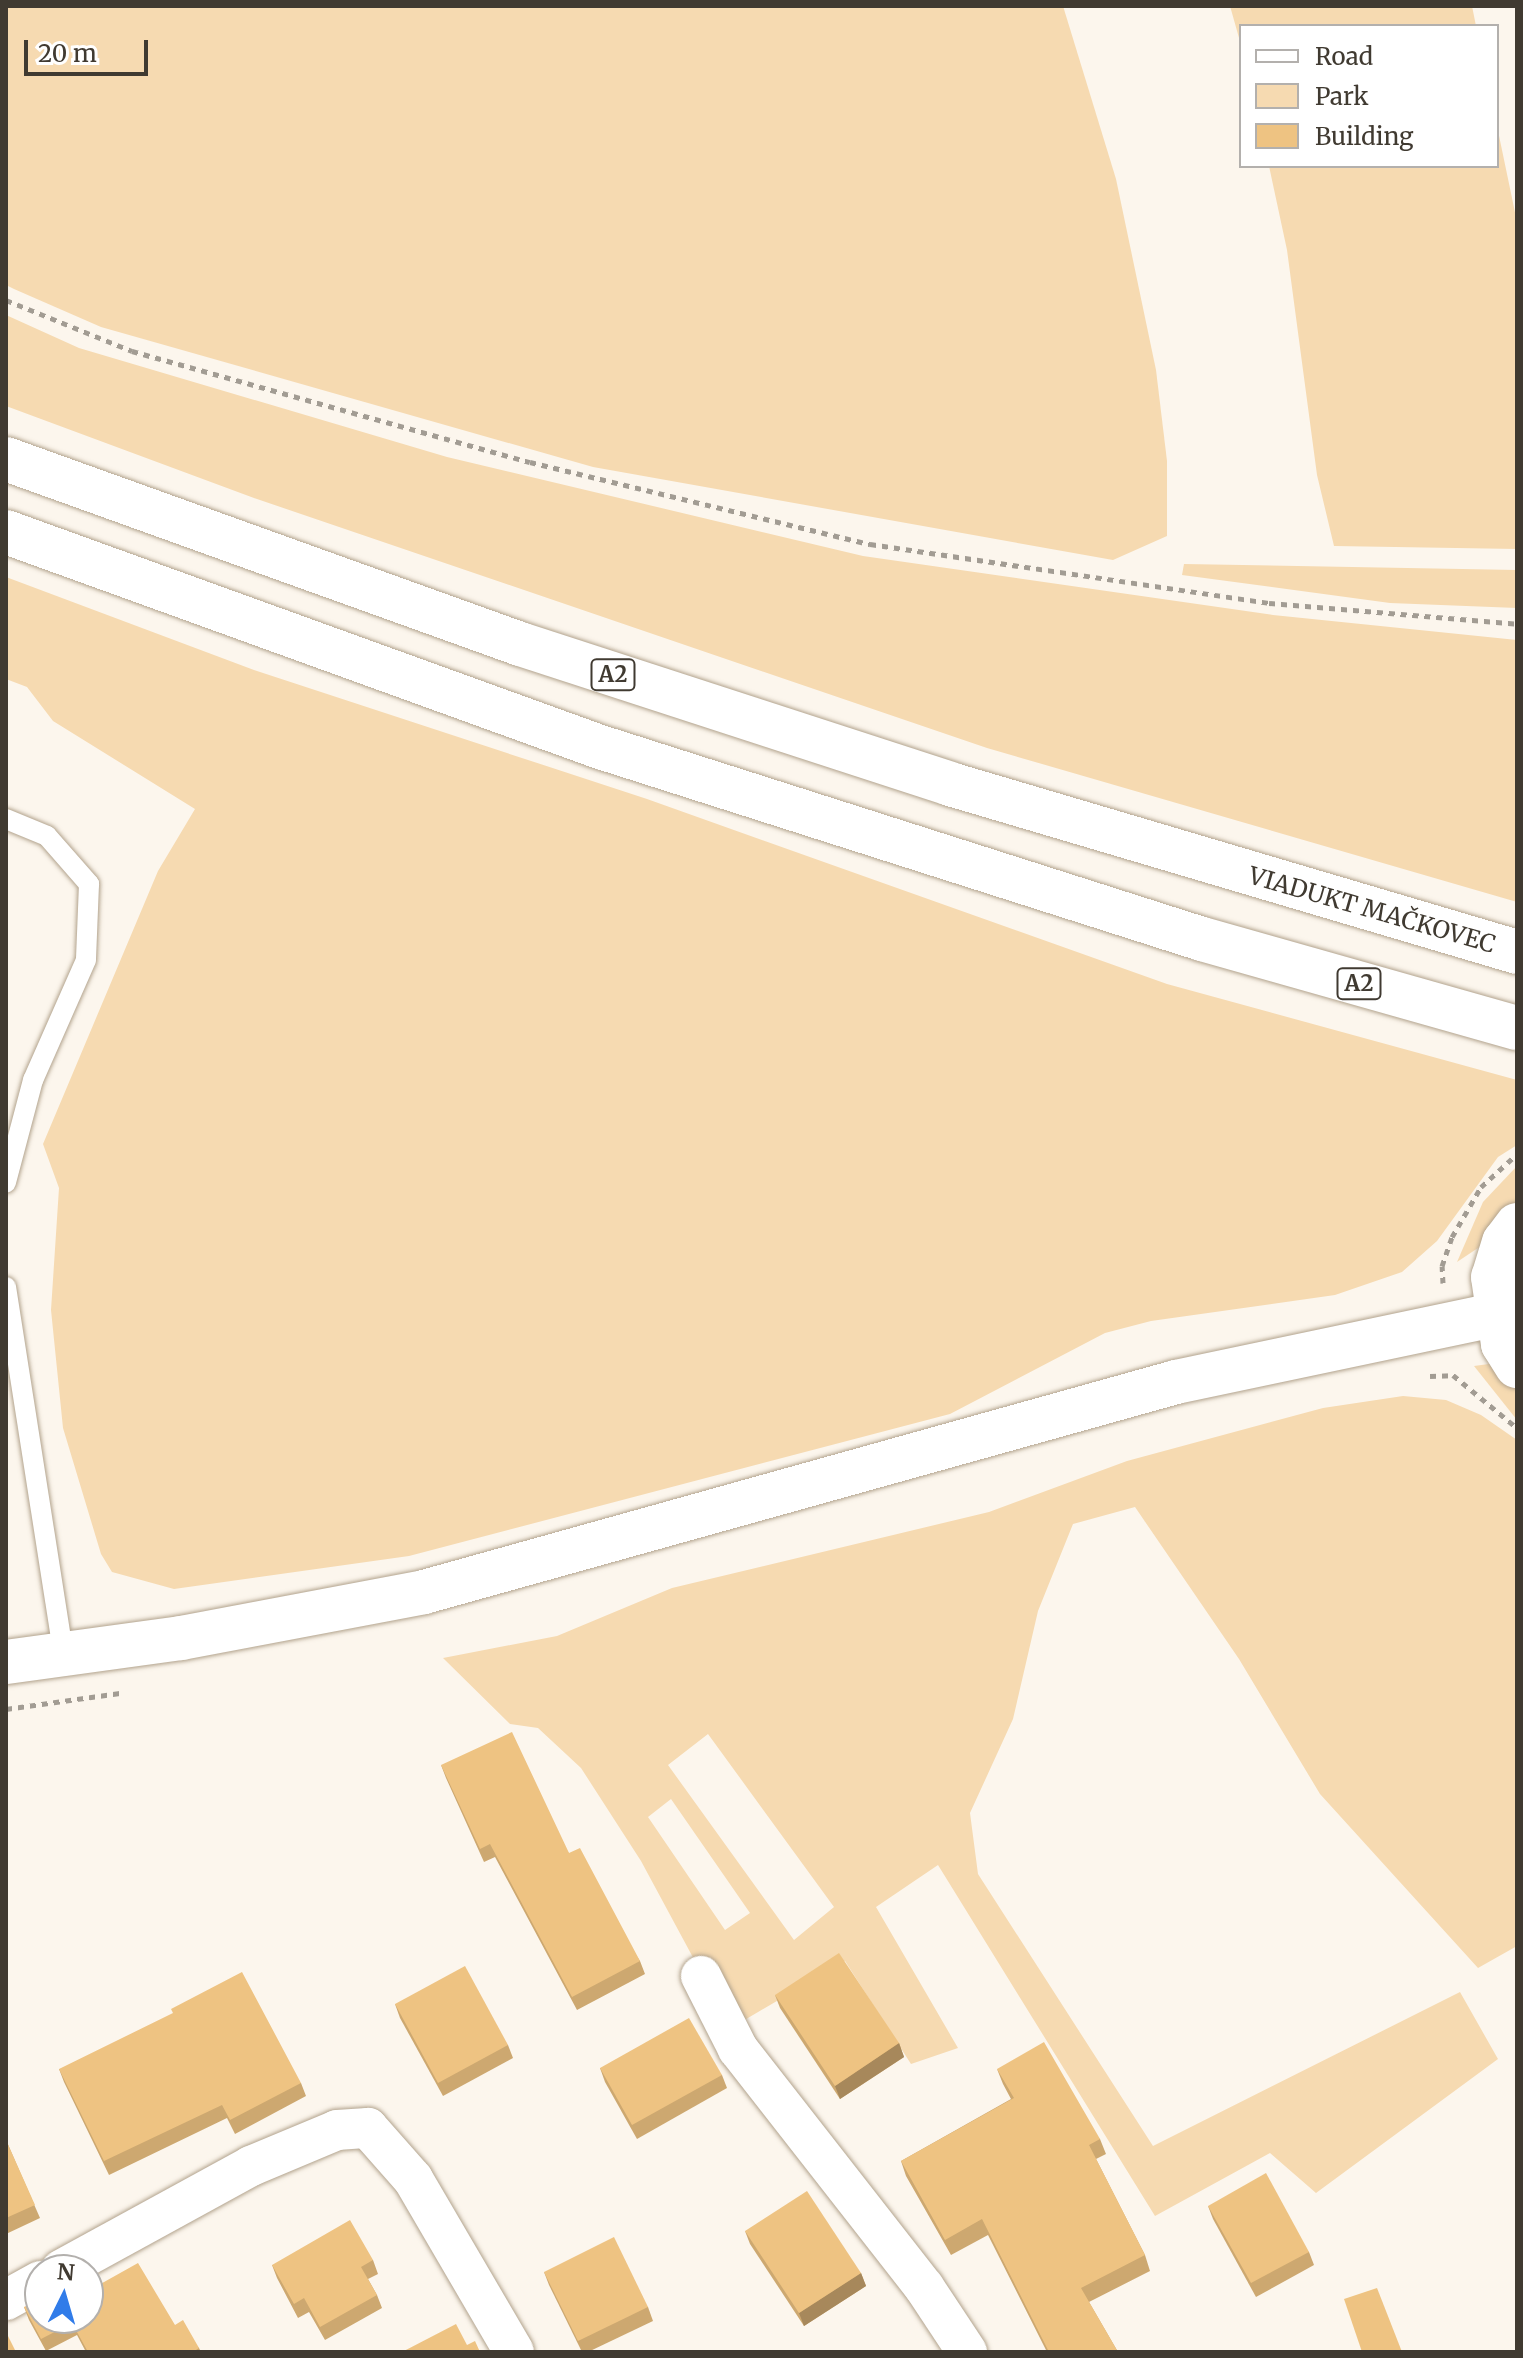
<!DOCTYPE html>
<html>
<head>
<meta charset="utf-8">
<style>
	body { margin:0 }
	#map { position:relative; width:1523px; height:2358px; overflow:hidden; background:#fcf6ed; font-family:Merriweather,serif }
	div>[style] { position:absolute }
	.green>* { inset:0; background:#f6dab1 }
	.path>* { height:5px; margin-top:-2.5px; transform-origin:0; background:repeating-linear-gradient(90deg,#a29c93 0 6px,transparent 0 12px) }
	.roads { filter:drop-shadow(0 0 2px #b2a38d) drop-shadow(0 0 2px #b2a38d) }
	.lane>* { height:20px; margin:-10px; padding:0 10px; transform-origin:10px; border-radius:10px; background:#fff }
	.street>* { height:40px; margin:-20px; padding:0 20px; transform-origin:20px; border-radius:20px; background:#fff }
	.secondary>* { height:44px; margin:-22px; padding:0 22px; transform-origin:22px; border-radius:22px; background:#fff }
	.highway>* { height:44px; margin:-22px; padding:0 22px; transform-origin:22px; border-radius:22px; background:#fff }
	.wall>* { inset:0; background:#cda870 }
	.shaded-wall>* { inset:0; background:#a7885b }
	.building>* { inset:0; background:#eec382 }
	span { translate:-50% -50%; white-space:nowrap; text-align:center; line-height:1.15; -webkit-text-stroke:6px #fff; paint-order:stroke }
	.shield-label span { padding:2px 6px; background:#fff; border:2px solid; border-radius:6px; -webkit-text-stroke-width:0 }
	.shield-label { font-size:22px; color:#403a31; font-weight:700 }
	.street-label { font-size:24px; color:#403a31 }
	.frame { position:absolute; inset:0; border:8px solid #403a31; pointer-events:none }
	.legend { position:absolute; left:1239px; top:24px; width:260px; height:144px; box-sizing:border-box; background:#fff; border:2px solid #b3b0ad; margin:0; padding:10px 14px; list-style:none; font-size:24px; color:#403a31 }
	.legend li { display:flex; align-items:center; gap:16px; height:40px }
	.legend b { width:40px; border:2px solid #b3b0ad }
	.north { position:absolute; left:24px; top:2254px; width:80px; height:80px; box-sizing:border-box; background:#fff; border:2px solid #b3b0ad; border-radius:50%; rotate:5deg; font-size:22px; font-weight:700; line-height:32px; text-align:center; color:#403a31 }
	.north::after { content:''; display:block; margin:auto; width:28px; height:36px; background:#317ce9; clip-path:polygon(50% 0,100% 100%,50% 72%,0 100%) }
	.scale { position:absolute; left:24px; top:40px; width:124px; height:36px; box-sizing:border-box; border:4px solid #403a31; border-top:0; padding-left:10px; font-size:24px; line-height:28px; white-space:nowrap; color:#403a31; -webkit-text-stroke:6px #fff; paint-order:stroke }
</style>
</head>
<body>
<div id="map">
	<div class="green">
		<i style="clip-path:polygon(6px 6px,1063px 6px,1116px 179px,1156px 370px,1167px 461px,1167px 536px,1113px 560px,593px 467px,101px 327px,14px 289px,6px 285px)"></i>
		<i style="clip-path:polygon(1230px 6px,1472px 6px,1476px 26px,1241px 26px,1241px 45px)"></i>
		<i style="clip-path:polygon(1497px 126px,1517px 222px,1517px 549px,1334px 546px,1317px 475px,1287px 250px,1269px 166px,1497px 166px)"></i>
		<i style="clip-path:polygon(6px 315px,79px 348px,447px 457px,863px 556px,1273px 615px,1517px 640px,1517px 902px,987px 748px,257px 499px,6px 406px)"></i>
		<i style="clip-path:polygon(1184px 564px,1517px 570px,1517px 608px,1390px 603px,1182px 575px)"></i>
		<i style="clip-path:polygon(6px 577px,257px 671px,647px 799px,1167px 984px,1517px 1080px,1517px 1145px,1498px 1157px,1437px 1241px,1402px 1272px,1335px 1295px,1151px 1321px,1105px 1333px,950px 1414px,409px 1556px,174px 1589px,112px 1572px,101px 1554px,63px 1428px,51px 1310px,59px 1188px,43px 1144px,158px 871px,195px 809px,53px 721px,27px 687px,6px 679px)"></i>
		<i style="clip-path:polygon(1517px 1166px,1517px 1201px,1481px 1246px,1457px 1262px,1483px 1202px)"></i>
		<i style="clip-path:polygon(1496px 1363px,1517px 1380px,1517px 1420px,1474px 1366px)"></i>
		<i style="clip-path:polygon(evenodd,1403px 1396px,1446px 1400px,1481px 1415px,1517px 1440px,1517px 1946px,1478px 1968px,1320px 1794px,1239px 1659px,1135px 1507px,1073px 1524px,1038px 1611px,1013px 1719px,970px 1813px,978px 1874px,1153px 2146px,1460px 1992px,1498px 2059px,1316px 2193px,1270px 2153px,1155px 2216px,938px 1865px,876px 1907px,958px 2048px,911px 2064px,845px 1961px,731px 2028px,641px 1861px,581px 1768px,538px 1728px,510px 1724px,443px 1658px,557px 1636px,672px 1588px,989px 1512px,1127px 1461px,1323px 1408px,1403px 1396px,708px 1734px,834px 1907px,794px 1940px,668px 1765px,708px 1734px,1403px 1396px,671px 1799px,750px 1913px,725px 1930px,648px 1817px,671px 1799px)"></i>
	</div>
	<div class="path">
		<i style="left:6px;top:300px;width:136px;rotate:22deg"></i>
		<i style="left:132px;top:351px;width:413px;rotate:15.6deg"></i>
		<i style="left:530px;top:462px;width:350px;rotate:13.6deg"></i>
		<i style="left:870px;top:544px;width:403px;rotate:8.4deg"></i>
		<i style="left:1269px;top:603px;width:249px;rotate:4.8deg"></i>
		<i style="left:1443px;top:1283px;width:17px;rotate:-93deg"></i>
		<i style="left:1442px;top:1266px;width:31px;rotate:-71deg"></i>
		<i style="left:1452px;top:1237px;width:58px;rotate:-59.9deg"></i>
		<i style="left:1481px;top:1187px;width:49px;rotate:-42.5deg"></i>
		<i style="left:1430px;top:1376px;width:23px;rotate:-2deg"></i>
		<i style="left:1453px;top:1375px;width:83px;rotate:39.6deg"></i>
		<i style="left:6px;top:1709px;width:115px;rotate:-8deg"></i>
	</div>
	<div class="roads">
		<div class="lane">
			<i style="left:6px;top:819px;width:44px;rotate:22.5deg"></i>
			<i style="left:47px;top:836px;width:64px;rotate:48.8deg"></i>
			<i style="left:89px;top:884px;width:76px;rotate:92.3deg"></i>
			<i style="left:86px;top:960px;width:131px;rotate:113.8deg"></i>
			<i style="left:33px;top:1080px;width:106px;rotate:104.8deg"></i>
			<i style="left:6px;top:1287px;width:369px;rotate:81.1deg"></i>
		</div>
		<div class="street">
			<i style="left:701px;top:1976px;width:82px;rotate:63.1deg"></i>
			<i style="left:738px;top:2049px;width:302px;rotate:52deg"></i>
			<i style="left:924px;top:2287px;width:78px;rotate:56.5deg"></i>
			<i style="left:61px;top:2270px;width:217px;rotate:-28.7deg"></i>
			<i style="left:251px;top:2166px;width:93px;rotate:-22.7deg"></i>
			<i style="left:337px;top:2130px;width:31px;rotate:-4deg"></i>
			<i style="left:368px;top:2128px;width:68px;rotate:48.6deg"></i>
			<i style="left:413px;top:2179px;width:200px;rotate:59.7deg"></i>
			<i style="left:6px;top:2300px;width:39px;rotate:-29deg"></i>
		</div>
		<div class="secondary">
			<i style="left:1517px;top:1225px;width:21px;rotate:127deg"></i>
			<i style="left:1504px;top:1242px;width:37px;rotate:107deg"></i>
			<i style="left:1493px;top:1277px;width:68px;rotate:81.5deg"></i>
			<i style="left:1503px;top:1344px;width:26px;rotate:58deg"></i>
			<i style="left:6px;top:1662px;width:177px;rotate:-7.8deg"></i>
			<i style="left:181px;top:1638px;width:247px;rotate:-10.7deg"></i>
			<i style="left:424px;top:1592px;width:781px;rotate:-15.6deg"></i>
			<i style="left:1176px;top:1382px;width:326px;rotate:-11.9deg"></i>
		</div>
		<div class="highway">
			<i style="left:6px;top:459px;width:546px;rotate:19.79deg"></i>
			<i style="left:520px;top:644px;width:452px;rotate:18deg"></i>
			<i style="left:950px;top:784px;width:591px;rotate:16.5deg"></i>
			<i style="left:6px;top:532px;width:632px;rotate:19.9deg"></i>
			<i style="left:600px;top:747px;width:632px;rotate:17.69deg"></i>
			<i style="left:1202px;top:939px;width:327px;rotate:15.8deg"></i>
		</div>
	</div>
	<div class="wall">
		<i style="clip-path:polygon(441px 1765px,569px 1853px,640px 1961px,645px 1974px,577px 2010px,495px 1857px,484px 1862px,446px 1778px)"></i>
		<i style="clip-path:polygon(775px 1995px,899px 2043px,904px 2057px,840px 2099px,780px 2008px)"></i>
		<i style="clip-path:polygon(395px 2004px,508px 2045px,513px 2058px,443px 2096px,400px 2018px)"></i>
		<i style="clip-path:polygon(600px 2068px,722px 2075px,727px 2088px,637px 2139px,605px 2082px)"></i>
		<i style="clip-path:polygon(59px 2069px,301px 2083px,306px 2096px,235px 2134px,227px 2118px,109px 2175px,64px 2082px)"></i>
		<i style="clip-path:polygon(997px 2069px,1100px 2139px,1106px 2154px,1096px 2159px,1145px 2255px,1150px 2271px,1089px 2302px,1118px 2352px,1047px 2352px,988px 2235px,951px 2255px,906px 2176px,901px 2161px,1011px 2099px,1003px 2084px)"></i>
		<i style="clip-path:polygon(6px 2140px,40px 2218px,6px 2234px)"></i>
		<i style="clip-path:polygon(1208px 2206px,1309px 2252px,1314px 2265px,1256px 2297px,1213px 2219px)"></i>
		<i style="clip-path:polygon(745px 2231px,861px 2273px,866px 2286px,804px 2326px,750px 2244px)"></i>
		<i style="clip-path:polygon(373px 2260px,378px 2274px,368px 2279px,377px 2295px,382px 2308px,325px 2340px,309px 2312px,298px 2318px,277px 2278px,272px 2265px)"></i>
		<i style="clip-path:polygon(544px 2272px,648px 2307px,653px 2321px,588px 2352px,582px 2352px,549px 2285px)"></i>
		<i style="clip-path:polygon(24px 2307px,175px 2325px,199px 2348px,201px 2352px,86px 2352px,77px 2335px,46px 2351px,29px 2320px)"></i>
	</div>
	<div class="shaded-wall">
		<i style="clip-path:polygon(899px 2043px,904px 2057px,840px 2099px,835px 2086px)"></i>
		<i style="clip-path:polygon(861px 2273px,866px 2286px,804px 2326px,799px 2313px)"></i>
	</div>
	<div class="building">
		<i style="clip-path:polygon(512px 1732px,569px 1853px,580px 1848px,640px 1961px,572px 1997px,490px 1844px,480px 1849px,441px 1765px)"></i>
		<i style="clip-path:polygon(839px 1953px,899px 2043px,835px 2086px,775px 1995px)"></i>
		<i style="clip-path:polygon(465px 1966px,508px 2045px,438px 2083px,395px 2004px)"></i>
		<i style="clip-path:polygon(242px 1972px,301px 2083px,230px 2120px,222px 2105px,104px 2161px,59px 2069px,173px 2013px,171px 2009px)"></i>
		<i style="clip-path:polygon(689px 2018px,722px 2075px,632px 2125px,600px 2068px)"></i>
		<i style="clip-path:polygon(1044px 2042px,1100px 2139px,1089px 2145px,1145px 2255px,1081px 2288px,1118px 2352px,1049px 2352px,982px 2219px,945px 2240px,901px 2161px,1014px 2098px,997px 2069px)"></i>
		<i style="clip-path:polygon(6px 2140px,35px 2205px,6px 2218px)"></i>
		<i style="clip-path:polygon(1266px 2173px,1309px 2252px,1251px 2283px,1208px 2206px)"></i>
		<i style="clip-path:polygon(807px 2191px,861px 2273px,799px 2313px,745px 2231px)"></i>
		<i style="clip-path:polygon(350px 2220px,373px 2260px,361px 2267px,377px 2295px,320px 2327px,304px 2298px,294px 2304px,272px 2265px)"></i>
		<i style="clip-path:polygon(614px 2237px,648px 2307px,578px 2341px,544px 2272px)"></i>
		<i style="clip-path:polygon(138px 2263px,175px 2325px,183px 2320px,199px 2348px,193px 2352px,88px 2352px,72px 2323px,41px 2339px,24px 2307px,40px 2299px,40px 2318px,88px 2318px,88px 2291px)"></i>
		<i style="clip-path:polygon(1377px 2288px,1402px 2352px,1362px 2352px,1344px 2299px)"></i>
		<i style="clip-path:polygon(456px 2324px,467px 2345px,475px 2341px,480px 2352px,402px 2352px)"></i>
		<i style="clip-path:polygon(6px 2332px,16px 2352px,6px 2352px)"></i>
	</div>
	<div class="shield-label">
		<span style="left:613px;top:675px">A2</span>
		<span style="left:1359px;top:984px">A2</span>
	</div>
	<div class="street-label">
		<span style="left:1372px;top:910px;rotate:16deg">VIADUKT MAČKOVEC</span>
	</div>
	<div class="frame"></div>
	<ul class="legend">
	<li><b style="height:10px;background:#fff"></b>Road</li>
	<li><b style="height:22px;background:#f6dab1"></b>Park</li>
	<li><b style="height:22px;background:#eec382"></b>Building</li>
	</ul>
	<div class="north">N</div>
	<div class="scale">20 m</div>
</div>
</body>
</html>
